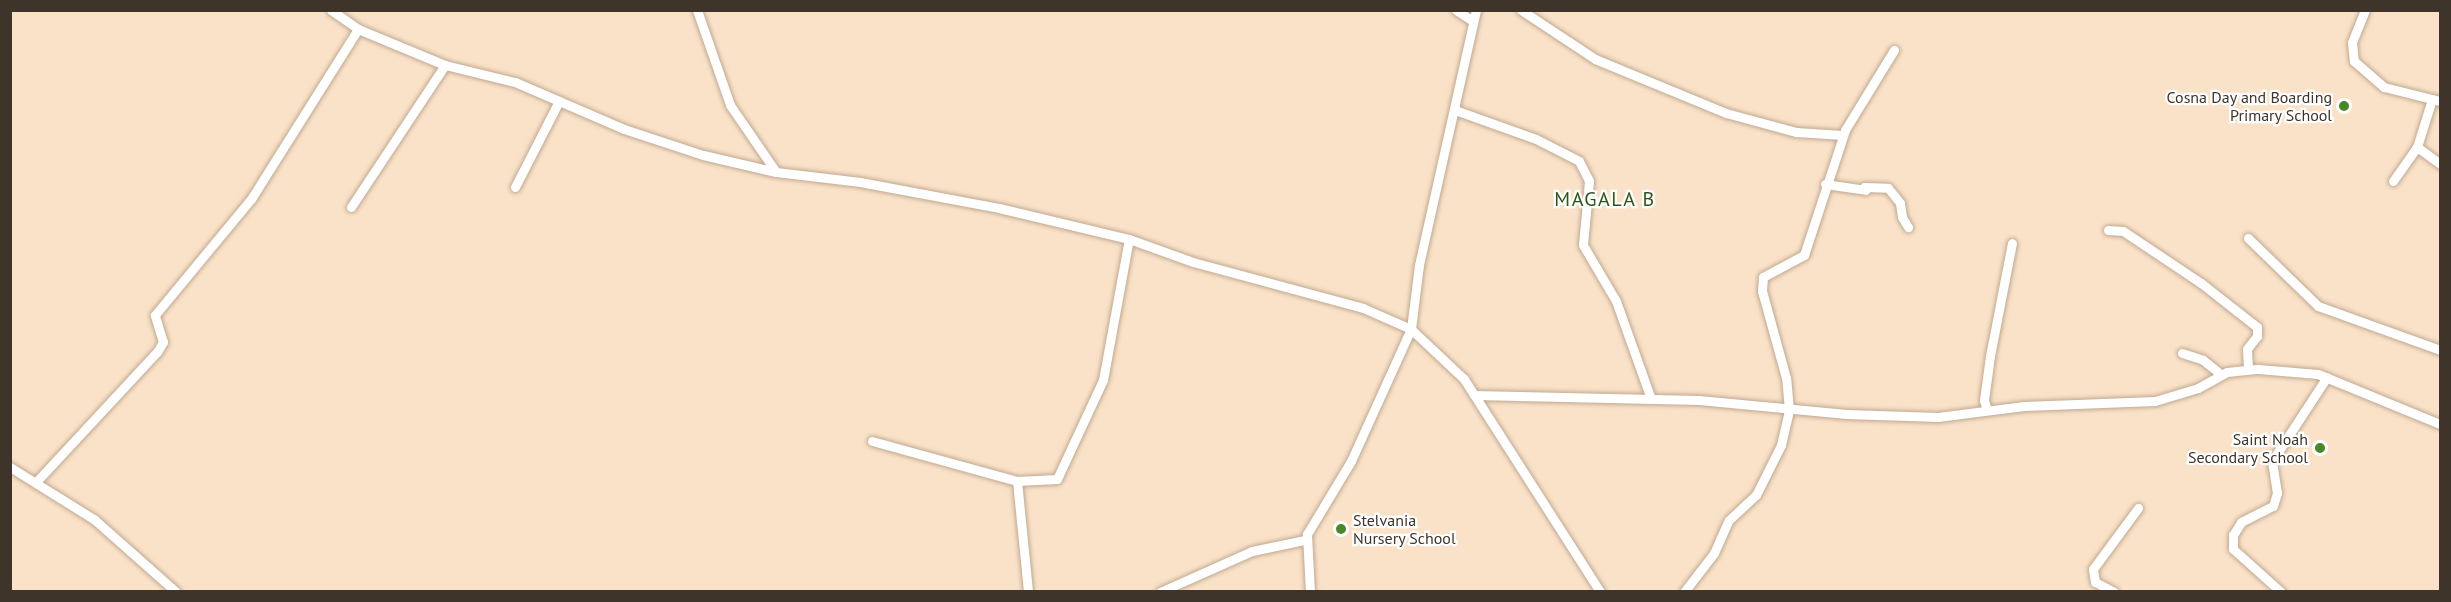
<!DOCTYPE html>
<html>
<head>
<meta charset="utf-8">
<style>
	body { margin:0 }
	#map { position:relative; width:2451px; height:602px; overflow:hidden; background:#fae2c8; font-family:"PT Sans",sans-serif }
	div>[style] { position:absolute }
	.roads { filter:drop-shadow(0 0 2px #c0a991) drop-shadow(0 0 2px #c0a991) }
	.minor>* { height:9px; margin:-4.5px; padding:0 4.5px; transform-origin:4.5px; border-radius:4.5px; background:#fff }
	.dots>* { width:16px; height:16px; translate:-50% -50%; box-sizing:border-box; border:3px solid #fff; border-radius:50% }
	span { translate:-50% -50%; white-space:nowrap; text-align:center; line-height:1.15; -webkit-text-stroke:4.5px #fff; paint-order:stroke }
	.poi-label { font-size:16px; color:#3e342a }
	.right { translate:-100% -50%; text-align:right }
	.left { translate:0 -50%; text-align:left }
	.quarter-label { font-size:20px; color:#2d561a; letter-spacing:1.5px }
	.frame { position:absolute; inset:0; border:12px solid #3e342a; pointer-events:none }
</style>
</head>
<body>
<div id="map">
	<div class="roads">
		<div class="minor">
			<i style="left:331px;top:10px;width:33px;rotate:35deg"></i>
			<i style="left:358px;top:29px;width:94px;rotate:22.5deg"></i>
			<i style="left:445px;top:65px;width:72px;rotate:13.7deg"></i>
			<i style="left:515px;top:82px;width:119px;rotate:23.3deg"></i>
			<i style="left:624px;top:129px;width:83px;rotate:18.2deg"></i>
			<i style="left:703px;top:155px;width:75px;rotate:13.1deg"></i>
			<i style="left:776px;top:172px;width:85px;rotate:6.8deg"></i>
			<i style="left:860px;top:182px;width:141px;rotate:10.6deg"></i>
			<i style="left:999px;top:208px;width:134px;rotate:13.4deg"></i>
			<i style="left:1129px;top:239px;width:68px;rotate:19.8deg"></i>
			<i style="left:1193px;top:262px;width:176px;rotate:15.1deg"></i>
			<i style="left:1363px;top:308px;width:52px;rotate:23.6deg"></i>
			<i style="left:1411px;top:329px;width:73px;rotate:43.3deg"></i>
			<i style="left:1464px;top:379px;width:253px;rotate:57.4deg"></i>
			<i style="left:697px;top:10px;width:101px;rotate:70.8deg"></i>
			<i style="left:730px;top:105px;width:81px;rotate:55.5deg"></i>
			<i style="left:1456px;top:10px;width:20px;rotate:33deg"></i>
			<i style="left:1521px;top:10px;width:89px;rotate:33.5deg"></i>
			<i style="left:1595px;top:59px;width:142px;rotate:22.4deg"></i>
			<i style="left:1726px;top:113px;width:73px;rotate:15.2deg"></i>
			<i style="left:1796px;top:132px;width:47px;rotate:3.7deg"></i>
			<i style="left:2365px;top:10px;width:35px;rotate:112deg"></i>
			<i style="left:2352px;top:43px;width:18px;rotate:84deg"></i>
			<i style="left:2354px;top:61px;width:40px;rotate:41deg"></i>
			<i style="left:2384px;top:87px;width:58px;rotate:14deg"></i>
			<i style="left:1455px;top:110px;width:86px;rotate:19.7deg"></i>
			<i style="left:1536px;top:139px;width:48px;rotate:27.1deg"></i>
			<i style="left:1579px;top:161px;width:22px;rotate:63deg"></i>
			<i style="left:1589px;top:181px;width:64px;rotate:95.4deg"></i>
			<i style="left:1583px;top:245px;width:65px;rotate:59.5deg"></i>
			<i style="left:1616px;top:301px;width:104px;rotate:70.3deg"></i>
			<i style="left:2417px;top:147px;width:50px;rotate:-72.6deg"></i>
			<i style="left:2393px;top:181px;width:42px;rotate:-54.8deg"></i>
			<i style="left:2417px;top:147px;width:29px;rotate:36deg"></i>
			<i style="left:1825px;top:184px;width:41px;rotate:8.3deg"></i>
			<i style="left:515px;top:187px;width:97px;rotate:-62.9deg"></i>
			<i style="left:1864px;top:187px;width:24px;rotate:2deg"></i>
			<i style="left:1888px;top:188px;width:19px;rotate:51deg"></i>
			<i style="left:1900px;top:203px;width:14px;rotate:82deg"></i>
			<i style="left:1902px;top:217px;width:12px;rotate:59deg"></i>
			<i style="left:351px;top:207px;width:170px;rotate:-56.5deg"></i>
			<i style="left:2108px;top:230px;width:15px;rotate:4deg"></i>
			<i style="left:2123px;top:231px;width:94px;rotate:33.7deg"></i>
			<i style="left:2201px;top:283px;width:71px;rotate:38.2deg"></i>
			<i style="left:2257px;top:327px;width:9px;rotate:90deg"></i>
			<i style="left:2257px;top:336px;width:16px;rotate:128deg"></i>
			<i style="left:2247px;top:349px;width:20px;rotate:87deg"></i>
			<i style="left:2248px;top:238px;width:98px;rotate:44.2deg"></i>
			<i style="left:2318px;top:306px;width:130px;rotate:19.8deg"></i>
			<i style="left:2182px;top:353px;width:22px;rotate:18deg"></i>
			<i style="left:2203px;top:360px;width:22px;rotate:39deg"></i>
			<i style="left:1474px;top:395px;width:225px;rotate:1.3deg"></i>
			<i style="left:1699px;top:400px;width:148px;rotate:5.4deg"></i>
			<i style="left:1846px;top:414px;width:92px;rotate:1.9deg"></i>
			<i style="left:1938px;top:417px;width:87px;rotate:-7.3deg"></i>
			<i style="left:2024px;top:406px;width:131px;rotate:-2.2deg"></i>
			<i style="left:2155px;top:401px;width:45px;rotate:-16.8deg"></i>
			<i style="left:2198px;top:388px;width:33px;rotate:-29deg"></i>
			<i style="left:2227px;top:372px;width:31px;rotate:-6deg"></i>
			<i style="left:2258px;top:369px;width:60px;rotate:4.8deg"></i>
			<i style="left:2318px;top:374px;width:132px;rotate:22.3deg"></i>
			<i style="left:1987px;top:410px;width:10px;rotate:-107deg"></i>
			<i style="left:1984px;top:400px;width:44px;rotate:-82.2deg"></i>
			<i style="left:1990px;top:356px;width:115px;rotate:-79deg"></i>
			<i style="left:872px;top:441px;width:150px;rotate:15.4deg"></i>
			<i style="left:1017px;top:481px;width:40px;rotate:-2.9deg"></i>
			<i style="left:1057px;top:479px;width:109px;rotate:-65.1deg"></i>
			<i style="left:1103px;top:380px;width:143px;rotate:-79.6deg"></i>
			<i style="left:10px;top:467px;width:100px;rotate:31.9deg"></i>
			<i style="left:95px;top:520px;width:108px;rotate:41.6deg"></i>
			<i style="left:1017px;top:481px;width:112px;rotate:84.3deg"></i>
			<i style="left:36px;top:482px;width:178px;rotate:-47.1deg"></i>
			<i style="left:157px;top:352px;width:12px;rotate:-59deg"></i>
			<i style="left:163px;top:342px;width:28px;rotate:-107deg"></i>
			<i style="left:155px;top:315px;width:151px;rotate:-50.4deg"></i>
			<i style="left:251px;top:199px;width:201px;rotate:-57.8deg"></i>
			<i style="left:1160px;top:592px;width:101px;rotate:-24deg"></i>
			<i style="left:1252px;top:551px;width:53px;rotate:-11.9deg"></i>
			<i style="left:1310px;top:592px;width:58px;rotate:-93deg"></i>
			<i style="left:1307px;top:534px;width:85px;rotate:-58.9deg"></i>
			<i style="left:1351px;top:461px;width:145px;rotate:-65.6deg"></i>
			<i style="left:1411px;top:329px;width:64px;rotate:-82.9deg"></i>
			<i style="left:1419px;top:265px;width:261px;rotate:-77.4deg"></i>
			<i style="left:1684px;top:592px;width:49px;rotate:-52.4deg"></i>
			<i style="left:1714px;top:553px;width:36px;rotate:-66deg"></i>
			<i style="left:1729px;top:520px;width:37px;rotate:-43deg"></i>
			<i style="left:1756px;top:495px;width:56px;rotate:-63.4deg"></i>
			<i style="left:1781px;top:445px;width:36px;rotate:-77deg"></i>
			<i style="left:1789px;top:410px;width:32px;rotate:-95deg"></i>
			<i style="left:1786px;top:378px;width:90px;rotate:-105.4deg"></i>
			<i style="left:1762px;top:291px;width:14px;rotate:-86deg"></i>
			<i style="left:1763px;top:277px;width:47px;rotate:-28.2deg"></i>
			<i style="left:1804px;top:255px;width:132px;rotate:-71.8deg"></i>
			<i style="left:1845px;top:130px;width:94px;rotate:-58.5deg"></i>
			<i style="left:2114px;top:592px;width:21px;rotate:-152deg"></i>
			<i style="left:2095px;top:582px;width:13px;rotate:-99deg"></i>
			<i style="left:2093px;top:569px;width:76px;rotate:-53.6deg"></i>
			<i style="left:2281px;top:592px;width:64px;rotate:-138.1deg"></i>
			<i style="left:2233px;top:549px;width:14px;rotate:-90deg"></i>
			<i style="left:2233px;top:535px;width:15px;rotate:-58deg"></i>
			<i style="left:2241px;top:522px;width:36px;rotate:-27deg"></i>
			<i style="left:2273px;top:506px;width:14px;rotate:-73deg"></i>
			<i style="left:2277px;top:493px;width:32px;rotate:-99deg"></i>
			<i style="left:2272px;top:461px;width:100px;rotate:-56.8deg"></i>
		</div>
	</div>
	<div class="dots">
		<i style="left:2344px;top:106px;background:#488829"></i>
		<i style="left:2320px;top:448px;background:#488829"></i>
		<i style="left:1341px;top:529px;background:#488829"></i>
	</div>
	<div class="poi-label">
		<span class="right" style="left:2332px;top:106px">Cosna Day and Boarding<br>Primary School</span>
		<span class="right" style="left:2308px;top:448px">Saint Noah<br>Secondary School</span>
		<span class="left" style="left:1353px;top:529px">Stelvania<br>Nursery School</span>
	</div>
	<div class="quarter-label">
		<span style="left:1605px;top:199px">MAGALA B</span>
	</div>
	<div class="frame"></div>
</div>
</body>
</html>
